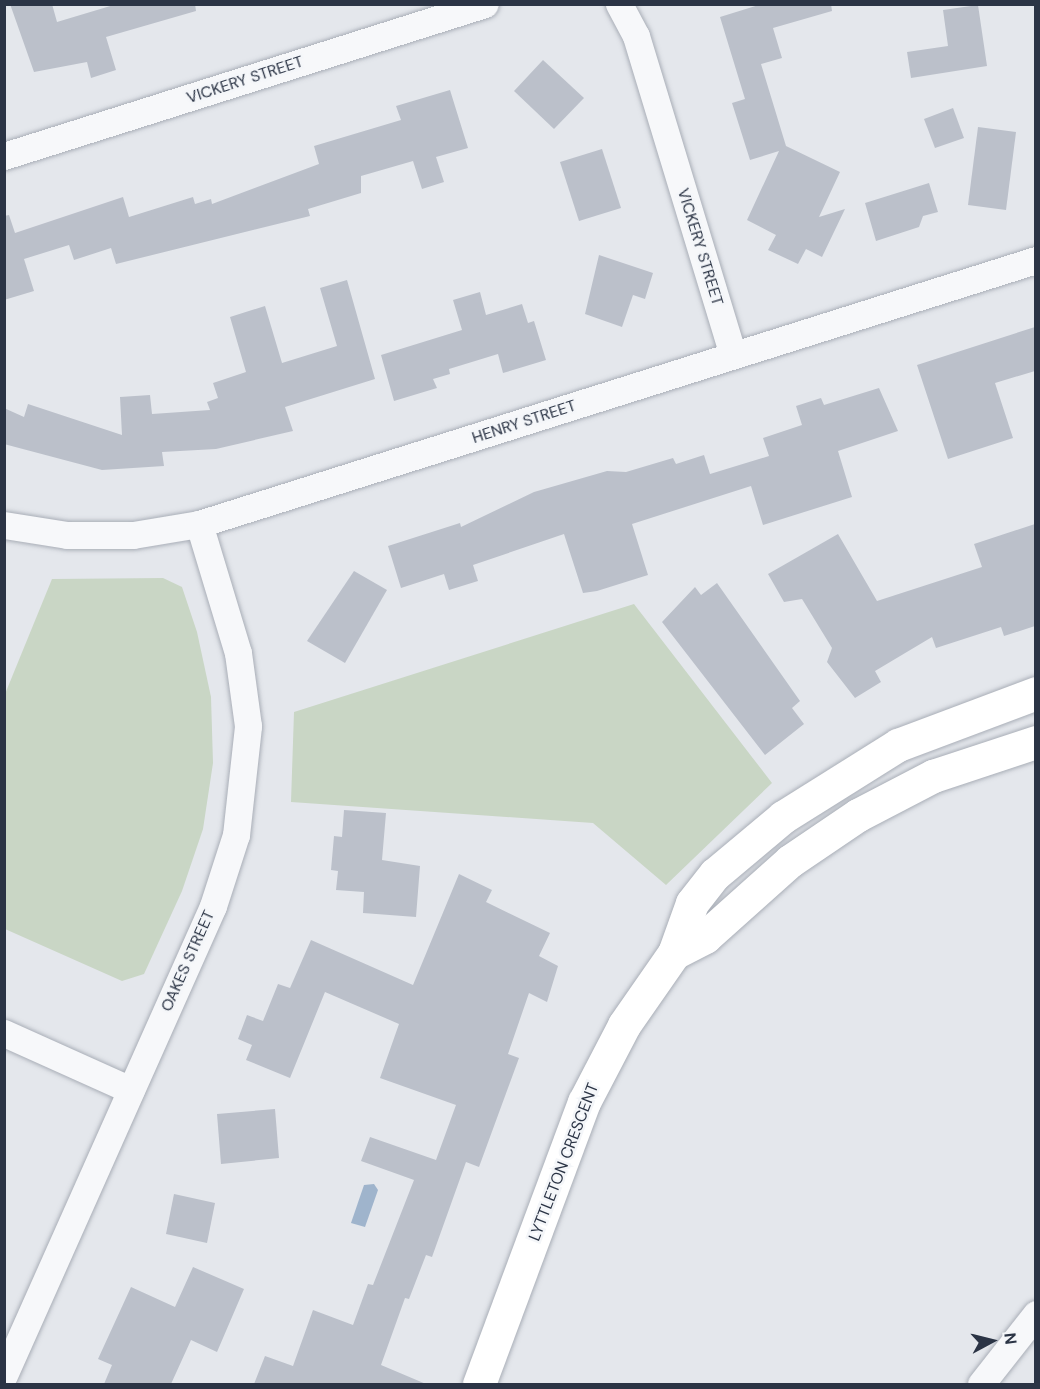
<!DOCTYPE html>
<html>
<head>
<meta charset="utf-8">
<style>
	body { margin:0 }
	#map { position:relative; width:1040px; height:1389px; overflow:hidden; background:#e4e7ec; font-family:"DM Sans",sans-serif }
	div>[style] { position:absolute }
	.green>* { inset:0; background:#c9d6c5 }
	.water>* { inset:0; background:#9fb4cc }
	.building>* { inset:0; background:#bbc0ca }
	.roads { filter:drop-shadow(0 0 2px #a9aeb7) drop-shadow(0 0 2px #a9aeb7) }
	.street>* { height:27px; margin:-13.5px; padding:0 13.5px; transform-origin:13.5px; border-radius:13.5px; background:#f7f8fa }
	.secondary>* { height:33px; margin:-16.5px; padding:0 16.5px; transform-origin:16.5px; border-radius:16.5px; background:#fff }
	span { translate:-50% -50%; white-space:nowrap; text-align:center; line-height:1.15; -webkit-text-stroke:5px #f4f6f9; paint-order:stroke }
	.street-label { font-size:16px; color:#2b3445 }
	.frame { position:absolute; inset:0; border:6px solid #2b3445; pointer-events:none }
	.north { position:absolute; left:962px; top:1311px; width:60px; height:60px; -webkit-text-stroke:4px #f4f6f9; paint-order:stroke; rotate:83deg; font-size:16px; font-weight:700; line-height:24px; text-align:center; color:#2b3445 }
	.north::after { content:''; display:block; margin:auto; width:21px; height:27px; background:#2b3445; clip-path:polygon(50% 0,100% 100%,50% 72%,0 100%) }
</style>
</head>
<body>
<div id="map">
	<div class="green">
		<i style="clip-path:polygon(163px 578px,182px 587px,197px 632px,211px 697px,213px 763px,203px 829px,182px 891px,144px 974px,122px 981px,5px 929px,5px 694px,52px 579px)"></i>
		<i style="clip-path:polygon(634px 604px,772px 783px,666px 885px,593px 823px,291px 802px,294px 712px)"></i>
	</div>
	<div class="water">
		<i style="clip-path:polygon(374px 1184px,378px 1190px,365px 1227px,351px 1223px,364px 1185px)"></i>
	</div>
	<div class="building">
		<i style="clip-path:polygon(10px 4px,52px 4px,57px 22px,117px 4px,195px 4px,196px 11px,106px 37px,116px 70px,91px 78px,87px 62px,34px 72px)"></i>
		<i style="clip-path:polygon(762px 4px,831px 4px,832px 11px,773px 28px,782px 58px,761px 64px,786px 146px,840px 172px,819px 217px,845px 209px,822px 257px,806px 249px,798px 264px,768px 250px,776px 235px,747px 220px,779px 151px,750px 160px,732px 103px,745px 99px,720px 17px)"></i>
		<i style="clip-path:polygon(978px 5px,987px 66px,911px 78px,907px 52px,948px 46px,943px 10px)"></i>
		<i style="clip-path:polygon(543px 60px,584px 98px,554px 129px,514px 91px)"></i>
		<i style="clip-path:polygon(450px 90px,468px 148px,436px 157px,444px 182px,422px 189px,413px 161px,361px 176px,361px 193px,308px 209px,310px 216px,116px 264px,111px 248px,74px 260px,69px 245px,24px 259px,34px 291px,4px 300px,4px 216px,9px 215px,15px 233px,123px 197px,129px 217px,193px 197px,195px 204px,211px 199px,212px 204px,319px 164px,314px 146px,401px 120px,396px 106px)"></i>
		<i style="clip-path:polygon(953px 108px,964px 138px,935px 148px,924px 119px)"></i>
		<i style="clip-path:polygon(978px 127px,1016px 132px,1006px 210px,968px 205px)"></i>
		<i style="clip-path:polygon(602px 149px,621px 208px,579px 221px,560px 162px)"></i>
		<i style="clip-path:polygon(929px 183px,938px 212px,923px 216px,919px 227px,876px 241px,865px 203px)"></i>
		<i style="clip-path:polygon(599px 255px,653px 273px,645px 299px,633px 295px,622px 327px,585px 314px)"></i>
		<i style="clip-path:polygon(347px 280px,375px 379px,285px 407px,293px 431px,216px 449px,162px 452px,164px 466px,102px 470px,4px 444px,4px 408px,24px 417px,28px 404px,122px 435px,120px 397px,150px 395px,152px 414px,210px 410px,207px 402px,218px 398px,213px 383px,246px 372px,230px 317px,265px 306px,282px 363px,337px 346px,320px 288px)"></i>
		<i style="clip-path:polygon(480px 292px,486px 315px,522px 304px,528px 323px,534px 321px,546px 360px,503px 373px,498px 354px,449px 369px,450px 374px,433px 379px,437px 388px,394px 401px,381px 355px,462px 330px,453px 300px)"></i>
		<i style="clip-path:polygon(1035px 327px,1035px 371px,995px 383px,1013px 438px,948px 459px,917px 365px)"></i>
		<i style="clip-path:polygon(879px 388px,898px 431px,838px 451px,852px 497px,763px 525px,751px 486px,632px 524px,648px 575px,597px 591px,583px 593px,564px 534px,473px 565px,478px 581px,449px 590px,444px 574px,401px 588px,388px 546px,460px 523px,461px 527px,534px 492px,607px 471px,626px 472px,673px 458px,676px 464px,704px 455px,710px 474px,769px 456px,763px 438px,802px 425px,796px 406px,821px 398px,824px 405px)"></i>
		<i style="clip-path:polygon(1035px 524px,1035px 626px,1004px 636px,1001px 627px,936px 648px,932px 637px,875px 671px,881px 682px,855px 698px,827px 662px,832px 648px,802px 599px,784px 602px,768px 574px,838px 534px,877px 601px,982px 567px,974px 544px)"></i>
		<i style="clip-path:polygon(354px 571px,387px 590px,345px 663px,307px 641px)"></i>
		<i style="clip-path:polygon(717px 583px,800px 701px,792px 708px,804px 724px,765px 755px,662px 622px,695px 587px,701px 595px)"></i>
		<i style="clip-path:polygon(344px 810px,386px 813px,382px 860px,420px 866px,416px 917px,363px 913px,364px 892px,336px 890px,338px 871px,331px 870px,334px 836px,342px 837px)"></i>
		<i style="clip-path:polygon(459px 874px,492px 890px,486px 902px,550px 933px,539px 956px,558px 966px,547px 1002px,529px 993px,508px 1054px,519px 1058px,479px 1167px,466px 1162px,432px 1257px,426px 1255px,409px 1299px,405px 1298px,381px 1365px,426px 1384px,254px 1384px,265px 1356px,293px 1366px,313px 1310px,353px 1325px,368px 1284px,373px 1285px,414px 1180px,361px 1161px,370px 1137px,436px 1160px,456px 1105px,380px 1078px,399px 1024px,325px 992px,290px 1078px,246px 1060px,252px 1045px,238px 1039px,247px 1015px,263px 1021px,278px 984px,290px 988px,311px 940px,413px 985px)"></i>
		<i style="clip-path:polygon(275px 1109px,279px 1158px,221px 1164px,217px 1114px)"></i>
		<i style="clip-path:polygon(174px 1194px,215px 1203px,207px 1243px,166px 1234px)"></i>
		<i style="clip-path:polygon(193px 1267px,244px 1289px,217px 1352px,191px 1340px,171px 1384px,104px 1384px,112px 1365px,98px 1359px,131px 1287px,175px 1307px)"></i>
	</div>
	<div class="roads">
		<div class="street">
			<i style="left:619px;top:4px;width:36px;rotate:62deg"></i>
			<i style="left:636px;top:36px;width:333px;rotate:73.1deg"></i>
			<i style="left:4px;top:156px;width:504px;rotate:-17.54deg"></i>
			<i style="left:4px;top:525px;width:64px;rotate:9deg"></i>
			<i style="left:67px;top:535px;width:66px"></i>
			<i style="left:133px;top:535px;width:67px;rotate:-9.5deg"></i>
			<i style="left:199px;top:524px;width:878px;rotate:-17.51deg"></i>
			<i style="left:4px;top:1033px;width:139px;rotate:24.2deg"></i>
			<i style="left:4px;top:1375px;width:513px;rotate:-65.98deg"></i>
			<i style="left:213px;top:906px;width:75px;rotate:-72.1deg"></i>
			<i style="left:236px;top:835px;width:110px;rotate:-83.7deg"></i>
			<i style="left:248px;top:726px;width:74px;rotate:-97.8deg"></i>
			<i style="left:238px;top:653px;width:135px;rotate:-106.8deg"></i>
			<i style="left:981px;top:1384px;width:89px;rotate:-51.8deg"></i>
		</div>
		<div class="secondary">
			<i style="left:674px;top:953px;width:53px;rotate:-70.2deg"></i>
			<i style="left:692px;top:903px;width:37px;rotate:-52deg"></i>
			<i style="left:715px;top:874px;width:89px;rotate:-40deg"></i>
			<i style="left:783px;top:817px;width:136px;rotate:-32.1deg"></i>
			<i style="left:898px;top:745px;width:147px;rotate:-20.6deg"></i>
			<i style="left:479px;top:1384px;width:301px;rotate:-69.6deg"></i>
			<i style="left:584px;top:1102px;width:87px;rotate:-62.5deg"></i>
			<i style="left:624px;top:1025px;width:88px;rotate:-55.2deg"></i>
			<i style="left:674px;top:953px;width:35px;rotate:-27deg"></i>
			<i style="left:705px;top:937px;width:114px;rotate:-41.8deg"></i>
			<i style="left:790px;top:861px;width:82px;rotate:-34.1deg"></i>
			<i style="left:858px;top:815px;width:85px;rotate:-27.5deg"></i>
			<i style="left:933px;top:776px;width:108px;rotate:-18.3deg"></i>
		</div>
	</div>
	<div class="street-label">
		<span style="left:245px;top:80px;rotate:-18deg">VICKERY STREET</span>
		<span style="left:700px;top:247px;rotate:73deg">VICKERY STREET</span>
		<span style="left:524px;top:422px;rotate:-18deg">HENRY STREET</span>
		<span style="left:188px;top:961px;rotate:-66deg">OAKES STREET</span>
		<span style="left:564px;top:1162px;rotate:-69deg">LYTTLETON CRESCENT</span>
	</div>
	<div class="frame"></div>
	<div class="north">N</div>
</div>
</body>
</html>
